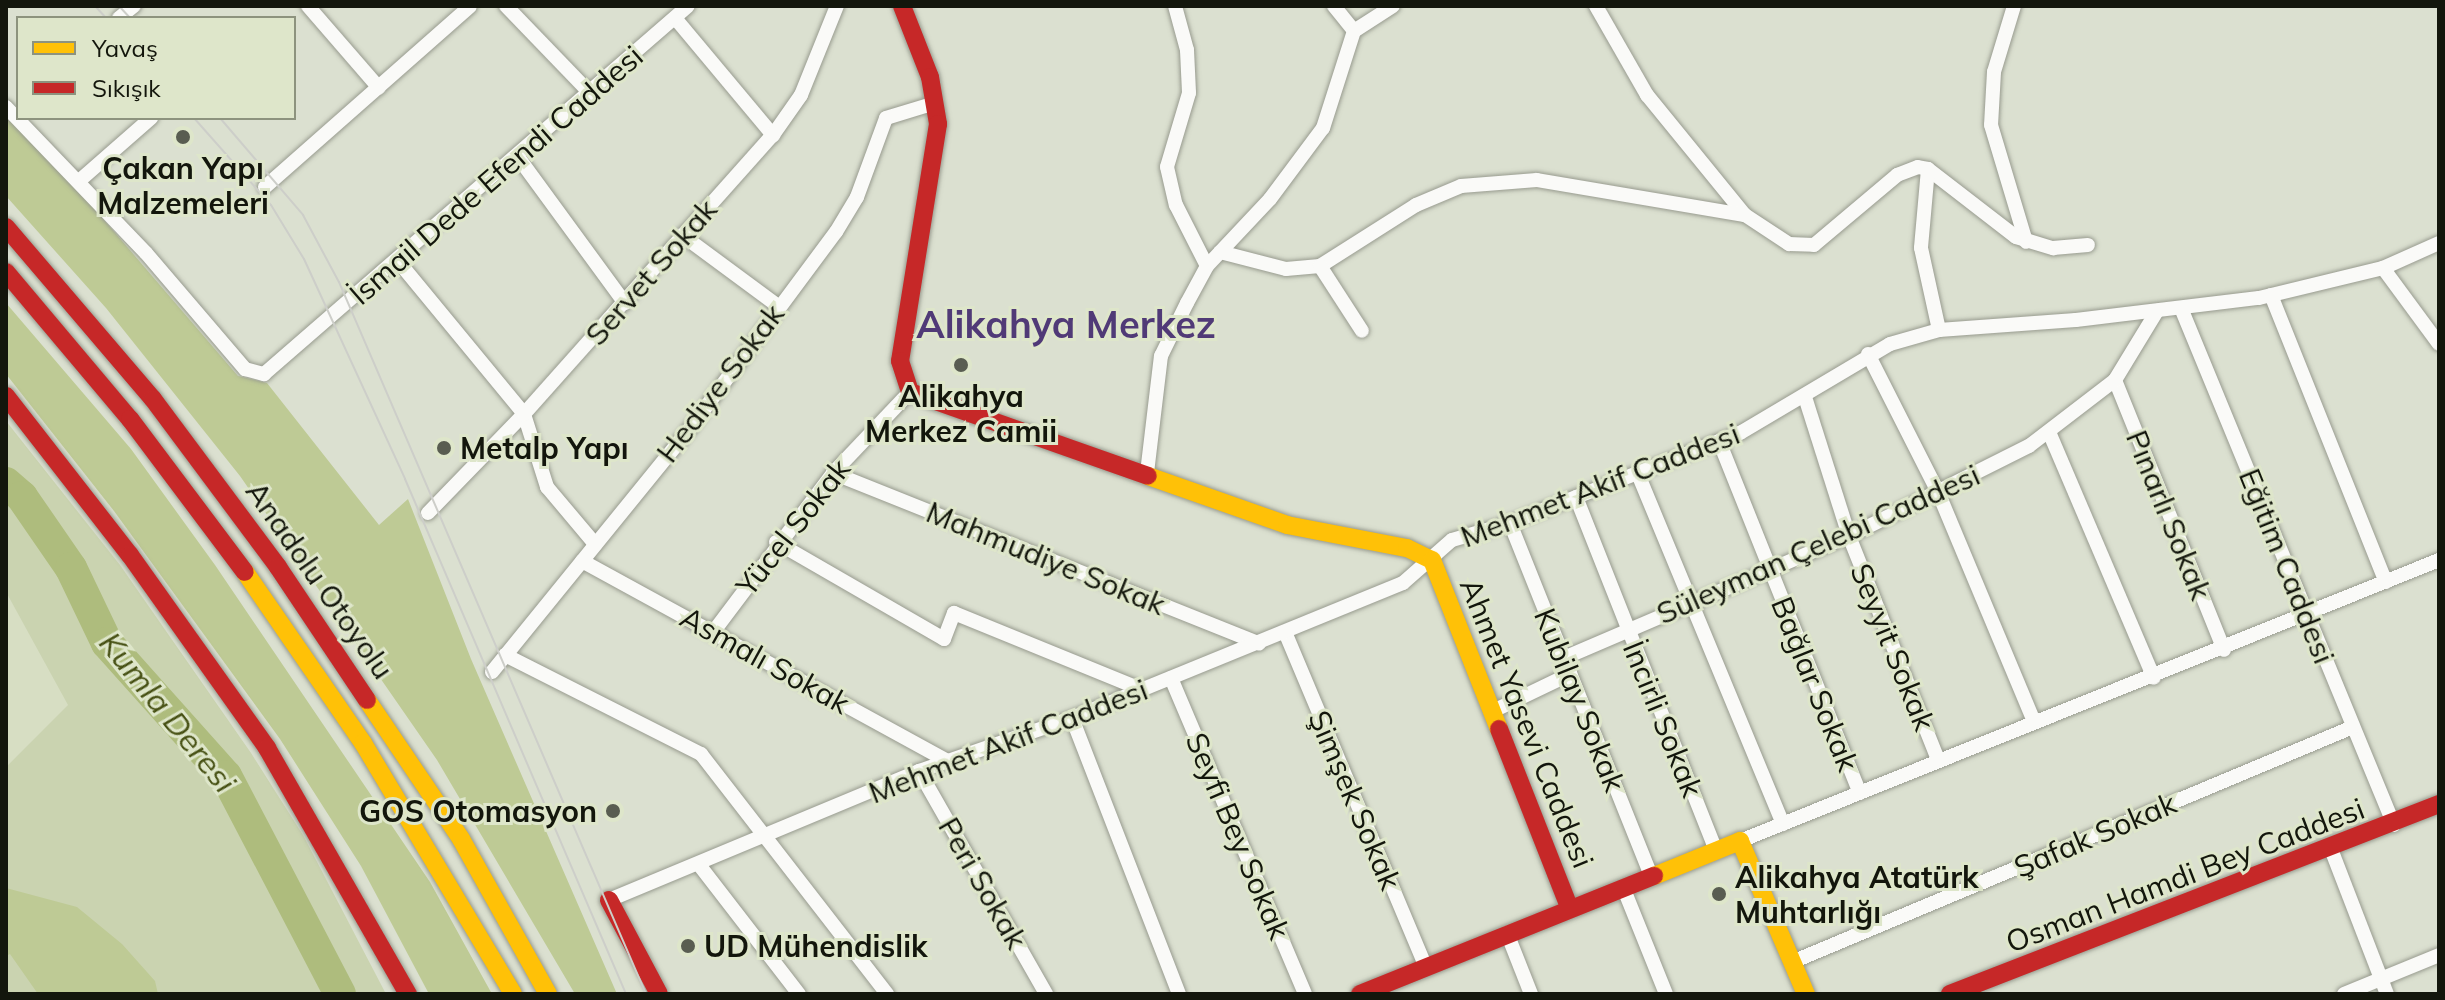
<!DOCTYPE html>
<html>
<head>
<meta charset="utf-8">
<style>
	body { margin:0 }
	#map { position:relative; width:2445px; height:1000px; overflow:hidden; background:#dbe0d0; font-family:Mulish,sans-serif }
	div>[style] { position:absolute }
	.built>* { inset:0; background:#d7dec3 }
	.green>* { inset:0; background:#cad3b0 }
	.forest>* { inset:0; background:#beca95 }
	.river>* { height:32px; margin:-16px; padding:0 16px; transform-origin:16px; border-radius:16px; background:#aebc7d }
	.roads { filter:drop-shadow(0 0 2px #989b8f) drop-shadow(0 0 2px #989b8f) }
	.street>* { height:14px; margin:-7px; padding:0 7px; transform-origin:7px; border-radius:7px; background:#fafaf8 }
	.slow>* { height:18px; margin:-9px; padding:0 9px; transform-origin:9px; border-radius:9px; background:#ffc107 }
	.jam>* { height:18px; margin:-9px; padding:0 9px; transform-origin:9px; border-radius:9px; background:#c62828 }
	.tram>* { height:2px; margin:-1px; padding:0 1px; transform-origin:1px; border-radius:1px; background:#cdcec9 }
	.dots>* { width:22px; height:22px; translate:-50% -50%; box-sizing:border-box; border:4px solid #dee6ca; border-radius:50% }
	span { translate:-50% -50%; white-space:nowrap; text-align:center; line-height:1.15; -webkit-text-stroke:6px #dee6ca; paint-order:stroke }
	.poi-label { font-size:30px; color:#13160c; font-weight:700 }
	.left { translate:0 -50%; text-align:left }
	.right { translate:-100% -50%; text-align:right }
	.street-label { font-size:30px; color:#13160c }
	.water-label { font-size:32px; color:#475114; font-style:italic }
	.district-label { font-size:38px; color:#503a77; font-weight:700 }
	.frame { position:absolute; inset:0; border:8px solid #13160c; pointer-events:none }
	.legend { position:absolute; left:16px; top:16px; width:280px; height:104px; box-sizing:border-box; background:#dee6ca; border:2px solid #8d937e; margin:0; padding:10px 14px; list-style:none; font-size:24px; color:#13160c }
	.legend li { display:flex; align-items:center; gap:16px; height:40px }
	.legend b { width:40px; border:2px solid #8d937e }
</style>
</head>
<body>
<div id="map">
	<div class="built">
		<i style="clip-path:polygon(6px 592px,69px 705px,6px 767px)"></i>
	</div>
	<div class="green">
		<i style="clip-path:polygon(6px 421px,120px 565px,251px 753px,303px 835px,386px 994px,6px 994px,6px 767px,68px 705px,6px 592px)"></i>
	</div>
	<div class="forest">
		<i style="clip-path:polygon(6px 116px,74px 185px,238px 376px,267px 383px,379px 525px,408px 499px,471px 659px,617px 994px,575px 994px,437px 760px,240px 476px,106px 308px,6px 196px)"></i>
		<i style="clip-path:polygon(6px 303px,131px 449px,215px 565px,430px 882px,492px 994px,429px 994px,361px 866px,280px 739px,114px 511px,6px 374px)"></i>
		<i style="clip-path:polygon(6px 888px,77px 907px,122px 944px,155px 981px,158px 994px,38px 994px,10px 954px,6px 956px)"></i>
	</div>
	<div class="river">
		<i style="left:6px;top:483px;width:21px;rotate:41deg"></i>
		<i style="left:22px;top:497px;width:86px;rotate:55.4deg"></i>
		<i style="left:71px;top:568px;width:83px;rotate:64.4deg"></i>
		<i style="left:107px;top:643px;width:178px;rotate:48.2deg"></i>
		<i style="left:226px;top:776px;width:246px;rotate:62.4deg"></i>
	</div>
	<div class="roads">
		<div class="street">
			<i style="left:308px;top:6px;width:108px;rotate:49.1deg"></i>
			<i style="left:506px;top:6px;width:122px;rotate:46deg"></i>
			<i style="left:1175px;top:6px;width:46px;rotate:74.7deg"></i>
			<i style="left:1187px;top:50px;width:43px;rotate:87.3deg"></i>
			<i style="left:1189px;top:93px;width:77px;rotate:106.6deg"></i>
			<i style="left:1167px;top:167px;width:39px;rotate:77deg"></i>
			<i style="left:1176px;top:205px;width:68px;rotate:63.1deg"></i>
			<i style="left:1334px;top:6px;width:32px;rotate:51deg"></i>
			<i style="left:1596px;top:6px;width:103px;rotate:60.2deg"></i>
			<i style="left:1647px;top:95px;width:155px;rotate:50.8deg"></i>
			<i style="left:1745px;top:215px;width:53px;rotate:33.4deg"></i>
			<i style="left:1789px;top:244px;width:25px;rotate:2deg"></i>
			<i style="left:1814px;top:245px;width:109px;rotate:-40.1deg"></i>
			<i style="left:1897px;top:175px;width:22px;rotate:-21deg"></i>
			<i style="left:1918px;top:167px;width:10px;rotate:11deg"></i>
			<i style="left:1928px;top:169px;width:111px;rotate:37.7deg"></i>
			<i style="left:2016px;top:237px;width:39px;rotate:17deg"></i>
			<i style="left:2053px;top:248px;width:35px;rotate:-5deg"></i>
			<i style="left:2014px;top:6px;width:69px;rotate:106.9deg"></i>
			<i style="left:1994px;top:72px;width:53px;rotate:93.2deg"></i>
			<i style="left:1991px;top:125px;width:122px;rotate:73.3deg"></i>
			<i style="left:119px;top:18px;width:19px;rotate:-39deg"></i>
			<i style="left:675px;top:18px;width:153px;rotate:50.1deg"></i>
			<i style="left:6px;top:107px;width:202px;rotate:46.2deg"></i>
			<i style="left:146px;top:253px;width:153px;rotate:49.5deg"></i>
			<i style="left:245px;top:369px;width:20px;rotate:15deg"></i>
			<i style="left:264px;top:374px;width:561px;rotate:-40.96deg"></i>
			<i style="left:518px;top:157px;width:181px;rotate:53.8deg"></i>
			<i style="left:1928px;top:169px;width:79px;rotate:95.1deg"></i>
			<i style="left:1921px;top:248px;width:84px;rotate:77.6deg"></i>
			<i style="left:79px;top:181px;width:96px;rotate:-41.2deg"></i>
			<i style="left:265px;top:187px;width:273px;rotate:-41.4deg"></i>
			<i style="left:682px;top:235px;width:119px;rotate:36.5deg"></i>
			<i style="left:1220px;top:252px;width:68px;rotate:14.4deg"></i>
			<i style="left:1286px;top:269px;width:34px;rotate:-5deg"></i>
			<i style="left:1320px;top:266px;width:114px;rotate:-32.4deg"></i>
			<i style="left:1416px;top:205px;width:49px;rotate:-22.9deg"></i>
			<i style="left:1461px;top:186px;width:76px;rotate:-4.5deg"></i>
			<i style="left:1537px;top:180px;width:211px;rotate:9.6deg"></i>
			<i style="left:398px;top:261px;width:198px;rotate:50.5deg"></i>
			<i style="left:524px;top:414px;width:77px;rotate:72.5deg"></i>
			<i style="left:547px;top:487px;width:75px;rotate:49.9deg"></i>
			<i style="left:1320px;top:266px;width:77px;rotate:57.1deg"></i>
			<i style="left:2383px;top:268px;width:94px;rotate:53.6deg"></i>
			<i style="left:2271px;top:295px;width:309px;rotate:68.2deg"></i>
			<i style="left:2181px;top:308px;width:559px;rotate:67.61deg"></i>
			<i style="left:1868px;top:354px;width:155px;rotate:63.1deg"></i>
			<i style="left:1938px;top:492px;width:248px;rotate:67.3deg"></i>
			<i style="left:2115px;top:380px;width:291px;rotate:68deg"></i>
			<i style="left:1805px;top:397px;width:146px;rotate:72.4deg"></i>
			<i style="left:1849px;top:536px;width:241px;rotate:68.3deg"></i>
			<i style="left:2049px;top:432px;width:267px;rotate:66.9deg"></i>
			<i style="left:1719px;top:441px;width:379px;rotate:68.2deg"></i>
			<i style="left:833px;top:473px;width:459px;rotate:21.8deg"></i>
			<i style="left:1147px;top:473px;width:118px;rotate:-83.2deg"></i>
			<i style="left:1161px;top:356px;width:59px;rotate:-63.9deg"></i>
			<i style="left:1187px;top:303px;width:42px;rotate:-61.6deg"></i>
			<i style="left:1207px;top:266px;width:92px;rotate:-46.8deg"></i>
			<i style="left:1270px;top:199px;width:89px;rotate:-53.3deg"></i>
			<i style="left:1323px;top:128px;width:102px;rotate:-72.3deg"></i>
			<i style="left:1354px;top:31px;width:46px;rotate:-32.7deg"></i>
			<i style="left:1638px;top:474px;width:379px;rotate:67.5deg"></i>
			<i style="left:1576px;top:497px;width:381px;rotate:68.4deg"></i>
			<i style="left:428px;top:513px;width:138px;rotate:-45.9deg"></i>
			<i style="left:524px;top:414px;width:374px;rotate:-48.3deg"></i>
			<i style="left:773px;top:135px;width:49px;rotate:-55deg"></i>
			<i style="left:801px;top:95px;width:96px;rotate:-68deg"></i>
			<i style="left:1510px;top:523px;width:380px;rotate:68.2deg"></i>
			<i style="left:776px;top:542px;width:194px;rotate:30deg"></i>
			<i style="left:944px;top:639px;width:28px;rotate:-69deg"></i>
			<i style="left:954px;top:613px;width:204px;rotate:22.2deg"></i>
			<i style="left:582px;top:561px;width:417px;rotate:28.7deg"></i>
			<i style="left:714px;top:631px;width:198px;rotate:-53deg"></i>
			<i style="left:833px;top:473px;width:112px;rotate:-46.5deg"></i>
			<i style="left:1285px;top:632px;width:363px;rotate:67.2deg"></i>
			<i style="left:505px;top:655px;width:220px;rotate:26.8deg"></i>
			<i style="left:701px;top:754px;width:304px;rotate:52.2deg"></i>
			<i style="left:1564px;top:658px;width:310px;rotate:-23.2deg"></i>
			<i style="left:1849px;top:536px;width:201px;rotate:-26.6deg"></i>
			<i style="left:2029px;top:446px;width:108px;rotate:-37.5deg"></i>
			<i style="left:2115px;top:380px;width:81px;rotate:-58.7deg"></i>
			<i style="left:492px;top:672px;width:316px;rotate:-50.9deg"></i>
			<i style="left:691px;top:427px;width:243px;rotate:-53.4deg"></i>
			<i style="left:836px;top:232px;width:41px;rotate:-59deg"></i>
			<i style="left:857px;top:197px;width:84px;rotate:-69.8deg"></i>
			<i style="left:886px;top:118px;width:51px;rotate:-17deg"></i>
			<i style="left:1171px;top:678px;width:343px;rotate:67deg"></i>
			<i style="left:1491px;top:712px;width:88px;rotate:-25.7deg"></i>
			<i style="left:1072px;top:718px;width:296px;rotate:68.8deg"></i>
			<i style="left:919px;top:771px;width:257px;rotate:60.3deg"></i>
			<i style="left:1740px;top:841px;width:753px;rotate:-21.9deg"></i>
			<i style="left:2331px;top:849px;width:155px;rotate:68.9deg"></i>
			<i style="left:700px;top:866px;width:162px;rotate:52.3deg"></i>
			<i style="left:1623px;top:887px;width:115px;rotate:68.1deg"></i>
			<i style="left:609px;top:900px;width:336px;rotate:-22.6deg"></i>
			<i style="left:919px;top:771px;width:162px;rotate:-19.1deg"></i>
			<i style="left:1072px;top:718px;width:357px;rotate:-22.2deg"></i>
			<i style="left:1403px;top:583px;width:65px;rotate:-41.3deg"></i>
			<i style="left:1452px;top:540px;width:60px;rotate:-16.3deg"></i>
			<i style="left:1510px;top:523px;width:247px;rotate:-21.4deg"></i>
			<i style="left:1740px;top:433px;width:174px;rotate:-30.7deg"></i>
			<i style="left:1890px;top:344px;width:51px;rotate:-15.9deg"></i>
			<i style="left:1939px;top:330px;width:137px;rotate:-4.2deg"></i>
			<i style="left:2076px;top:320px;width:184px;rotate:-6.9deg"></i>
			<i style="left:2259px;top:298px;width:128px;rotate:-13.6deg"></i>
			<i style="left:2383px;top:268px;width:61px;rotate:-24.1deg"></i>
			<i style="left:1507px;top:933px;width:66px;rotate:68.5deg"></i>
			<i style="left:1792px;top:962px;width:608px;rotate:-22.73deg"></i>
			<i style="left:2344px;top:994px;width:103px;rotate:-22.3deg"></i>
		</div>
		<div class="slow">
			<i style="left:1148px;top:476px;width:147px;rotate:19.4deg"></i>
			<i style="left:1287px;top:525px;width:122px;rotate:10.9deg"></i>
			<i style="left:1407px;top:548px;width:28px;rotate:26deg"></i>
			<i style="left:1432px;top:560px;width:182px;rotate:68.4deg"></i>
			<i style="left:245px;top:572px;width:208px;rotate:55.4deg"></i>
			<i style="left:363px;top:743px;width:292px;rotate:59.1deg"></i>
			<i style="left:367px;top:700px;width:168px;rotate:55.9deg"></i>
			<i style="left:461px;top:839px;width:178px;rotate:60.7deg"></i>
			<i style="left:1654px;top:876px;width:93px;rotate:-22.1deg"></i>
			<i style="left:1740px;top:841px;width:167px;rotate:66.7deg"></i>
		</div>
		<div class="jam">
			<i style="left:902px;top:6px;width:76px;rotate:68.5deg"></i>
			<i style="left:930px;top:77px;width:48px;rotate:80.3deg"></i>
			<i style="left:938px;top:124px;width:240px;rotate:99.1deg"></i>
			<i style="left:900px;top:361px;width:33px;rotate:72deg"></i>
			<i style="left:910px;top:392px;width:252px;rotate:19.4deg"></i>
			<i style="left:6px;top:227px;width:226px;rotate:49.5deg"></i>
			<i style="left:153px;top:399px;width:209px;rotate:53.3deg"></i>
			<i style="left:278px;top:567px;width:160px;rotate:56.2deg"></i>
			<i style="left:6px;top:272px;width:192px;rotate:49.9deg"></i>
			<i style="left:130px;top:419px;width:191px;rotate:53.1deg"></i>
			<i style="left:6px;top:396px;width:202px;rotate:52.1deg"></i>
			<i style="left:130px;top:555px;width:237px;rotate:54.6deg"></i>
			<i style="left:267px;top:748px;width:284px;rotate:60.2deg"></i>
			<i style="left:1499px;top:729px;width:191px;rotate:68.5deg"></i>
			<i style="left:609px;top:900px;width:106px;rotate:62deg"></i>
			<i style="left:1360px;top:994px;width:317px;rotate:-21.9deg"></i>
			<i style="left:1950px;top:994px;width:525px;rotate:-21.23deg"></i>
		</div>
	</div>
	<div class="tram">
		<i style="left:95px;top:6px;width:16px;rotate:47deg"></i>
		<i style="left:119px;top:6px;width:16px;rotate:47deg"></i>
		<i style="left:194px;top:118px;width:116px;rotate:48.5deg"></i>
		<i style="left:271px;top:205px;width:63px;rotate:58.6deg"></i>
		<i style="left:304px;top:259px;width:242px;rotate:65.3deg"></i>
		<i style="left:405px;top:479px;width:560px;rotate:66.77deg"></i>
		<i style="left:220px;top:118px;width:128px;rotate:49.4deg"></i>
		<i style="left:303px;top:215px;width:76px;rotate:61.8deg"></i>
		<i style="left:339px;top:282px;width:775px;rotate:66.68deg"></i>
	</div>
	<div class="dots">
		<i style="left:183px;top:137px;background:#595d51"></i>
		<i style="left:961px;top:365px;background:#595d51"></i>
		<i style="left:444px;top:448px;background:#595d51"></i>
		<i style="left:613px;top:811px;background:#595d51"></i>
		<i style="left:1719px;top:894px;background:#595d51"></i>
		<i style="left:688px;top:946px;background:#595d51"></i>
	</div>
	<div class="poi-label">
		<span style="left:183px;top:185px">Çakan Yapı<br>Malzemeleri</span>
		<span style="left:961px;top:413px">Alikahya<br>Merkez Camii</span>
		<span class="left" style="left:460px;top:448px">Metalp Yapı</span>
		<span class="right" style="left:597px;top:811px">GOS Otomasyon</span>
		<span class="left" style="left:1735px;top:894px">Alikahya Atatürk<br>Muhtarlığı</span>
		<span class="left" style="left:704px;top:946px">UD Mühendislik</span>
	</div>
	<div class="street-label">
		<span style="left:496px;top:175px;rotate:-41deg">İsmail Dede Efendi Caddesi</span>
		<span style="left:651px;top:272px;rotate:-49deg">Servet Sokak</span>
		<span style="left:720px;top:383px;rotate:-53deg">Hediye Sokak</span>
		<span style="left:1600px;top:485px;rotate:-21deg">Mehmet Akif Caddesi</span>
		<span style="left:2169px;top:515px;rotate:68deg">Pınarlı Sokak</span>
		<span style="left:793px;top:527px;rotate:-52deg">Yücel Sokak</span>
		<span style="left:1818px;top:544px;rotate:-24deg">Süleyman Çelebi Caddesi</span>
		<span style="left:1046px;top:558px;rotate:22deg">Mahmudiye Sokak</span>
		<span style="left:2287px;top:566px;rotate:68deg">Eğitim Caddesi</span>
		<span style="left:320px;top:580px;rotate:55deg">Anadolu Otoyolu</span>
		<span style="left:1893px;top:647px;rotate:68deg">Seyyit Sokak</span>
		<span style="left:765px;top:660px;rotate:29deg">Asmalı Sokak</span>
		<span style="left:1815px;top:684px;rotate:68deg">Bağlar Sokak</span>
		<span style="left:1580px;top:700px;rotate:68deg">Kubilay Sokak</span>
		<span style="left:1663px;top:719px;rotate:68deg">İncirli Sokak</span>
		<span style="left:1527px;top:723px;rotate:68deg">Ahmet Yasevi Caddesi</span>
		<span style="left:1008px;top:741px;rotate:-21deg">Mehmet Akif Caddesi</span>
		<span style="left:1355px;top:800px;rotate:67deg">Şimşek Sokak</span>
		<span style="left:2095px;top:835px;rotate:-23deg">Şafak Sokak</span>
		<span style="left:1238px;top:836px;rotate:67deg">Seyfi Bey Sokak</span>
		<span style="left:2185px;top:875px;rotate:-21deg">Osman Hamdi Bey Caddesi</span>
		<span style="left:983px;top:883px;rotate:60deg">Peri Sokak</span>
	</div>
	<div class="water-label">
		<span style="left:168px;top:712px;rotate:51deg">Kumla Deresi</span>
	</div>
	<div class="district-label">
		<span style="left:1066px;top:325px">Alikahya Merkez</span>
	</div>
	<div class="frame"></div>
	<ul class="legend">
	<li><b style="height:10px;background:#ffc107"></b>Yavaş</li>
	<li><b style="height:10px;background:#c62828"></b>Sıkışık</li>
	</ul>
</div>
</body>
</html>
